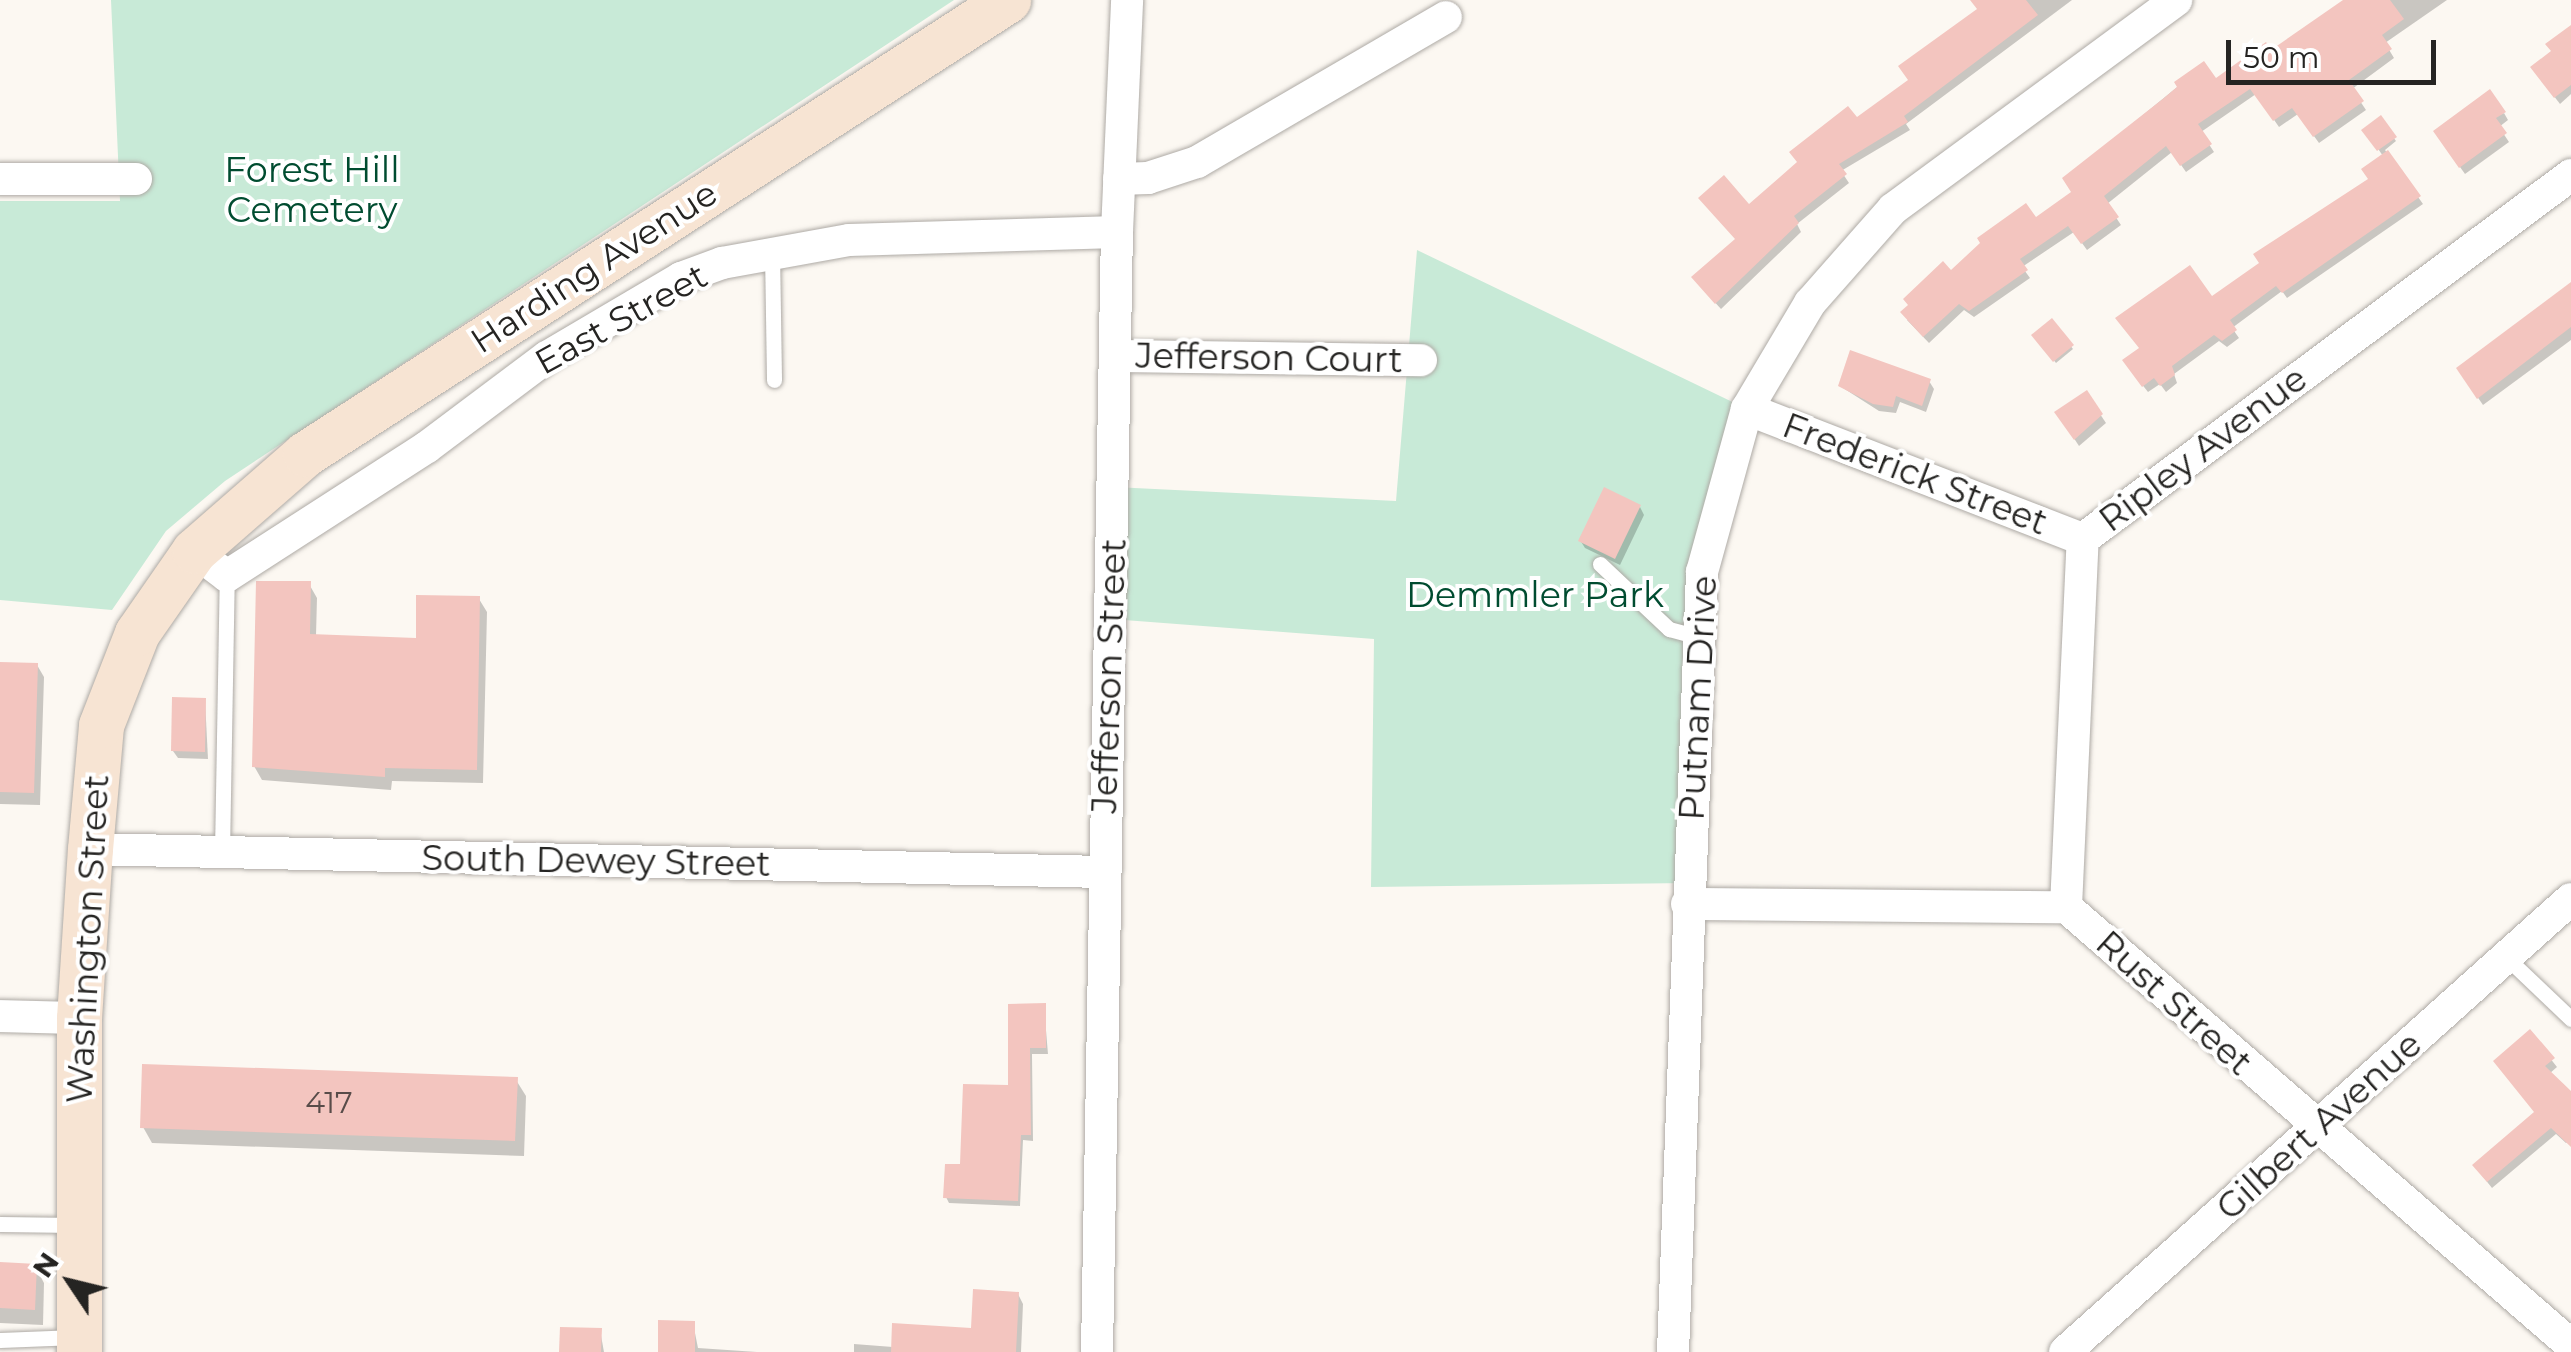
<!DOCTYPE html>
<html>
<head>
<meta charset="utf-8">
<style>
	body { margin:0 }
	#map { position:relative; width:2571px; height:1352px; overflow:hidden; background:#fcf8f2; font-family:Montserrat,sans-serif }
	div>[style] { position:absolute }
	.green>* { inset:0; background:#c8ead7 }
	.shadow>* { inset:0; background:#0003 }
	.building>* { inset:0; background:#f3c5bf }
	.roads { filter:drop-shadow(0 0 2px #aeaaa5) drop-shadow(0 0 2px #aeaaa5) }
	.lane>* { height:15px; margin:-7.5px; padding:0 7.5px; transform-origin:7.5px; border-radius:7.5px; background:#fff }
	.street>* { height:32px; margin:-16px; padding:0 16px; transform-origin:16px; border-radius:16px; background:#fff }
	.secondary>* { height:45px; margin:-22.5px; padding:0 22.5px; transform-origin:22.5px; border-radius:22.5px; background:#f7e4d3 }
	span { translate:-50% -50%; white-space:nowrap; text-align:center; line-height:1.15; -webkit-text-stroke:8px #fff; paint-order:stroke }
	.number-label { font-size:30px; color:#584c49 }
	.number-label span { -webkit-text-stroke-width:0 }
	.park-label { font-size:35px; color:#004c30 }
	.street-label { font-size:35px; color:#252422 }
	.north { position:absolute; left:20px; top:1232px; width:100px; height:100px; -webkit-text-stroke:8px #fff; paint-order:stroke; rotate:305deg; font-size:28px; font-weight:700; line-height:40px; text-align:center; color:#252422 }
	.north::after { content:''; display:block; margin:auto; width:35px; height:45px; background:#252422; clip-path:polygon(50% 0,100% 100%,50% 72%,0 100%) }
	.scale { position:absolute; left:2226px; top:40px; width:210px; height:45px; box-sizing:border-box; border:5px solid #252422; border-top:0; padding-left:12px; font-size:30px; line-height:35px; white-space:nowrap; color:#252422; -webkit-text-stroke:8px #fff; paint-order:stroke }
</style>
</head>
<body>
<div id="map">
	<div class="green">
		<i style="clip-path:polygon(111px 0,954px 0,225px 481px,166px 531px,112px 610px,0 600px,0 201px,120px 201px)"></i>
		<i style="clip-path:polygon(1417px 250px,1747px 409px,1702px 572px,1688px 883px,1371px 887px,1374px 639px,1111px 619px,1114px 487px,1396px 501px)"></i>
	</div>
	<div class="shadow">
		<i style="clip-path:polygon(1972px 0,2072px 0,1906px 124px,1910px 130px,1841px 171px,1849px 183px,1797px 224px,1801px 232px,1721px 309px,1699px 285px,1737px 241px,1749px 207px,1911px 81px,1980px 10px)"></i>
		<i style="clip-path:polygon(2346px 0,2447px 0,2385px 43px,2394px 58px,2352px 89px,2366px 110px,2319px 143px,2298px 114px,2279px 127px,2256px 94px,2201px 132px,2214px 152px,2186px 172px,2172px 152px,2107px 204px,2121px 225px,2087px 250px,2074px 232px,2022px 267px,2030px 278px,1974px 317px,1964px 310px,1929px 343px,1907px 320px,1951px 274px,2074px 193px,2065px 179px,2204px 65px,2215px 81px,2271px 53px)"></i>
		<i style="clip-path:polygon(2571px 40px,2571px 94px,2560px 104px,2538px 75px)"></i>
		<i style="clip-path:polygon(2504px 113px,2508px 120px,2499px 127px,2509px 142px,2465px 174px,2440px 139px)"></i>
		<i style="clip-path:polygon(2380px 119px,2396px 141px,2385px 150px,2423px 204px,2287px 298px,2282px 291px,2232px 328px,2239px 338px,2227px 347px,2219px 341px,2174px 374px,2177px 383px,2166px 392px,2160px 384px,2148px 392px,2129px 368px,2370px 180px,2383px 156px,2365px 130px)"></i>
		<i style="clip-path:polygon(2571px 286px,2571px 340px,2483px 405px,2463px 376px)"></i>
		<i style="clip-path:polygon(2051px 321px,2073px 349px,2056px 363px,2034px 336px)"></i>
		<i style="clip-path:polygon(1929px 381px,1934px 389px,1926px 412px,1900px 402px,1896px 413px,1879px 411px,1840px 386px)"></i>
		<i style="clip-path:polygon(2086px 393px,2106px 423px,2079px 446px,2062px 420px)"></i>
		<i style="clip-path:polygon(1640px 507px,1644px 515px,1620px 565px,1585px 548px,1580px 540px)"></i>
		<i style="clip-path:polygon(309px 584px,317px 598px,316px 636px,418px 640px,479px 599px,487px 612px,483px 783px,392px 781px,391px 790px,262px 780px,254px 766px)"></i>
		<i style="clip-path:polygon(0 664px,37px 665px,44px 677px,40px 805px,0 804px)"></i>
		<i style="clip-path:polygon(205px 700px,208px 759px,178px 758px,173px 751px)"></i>
		<i style="clip-path:polygon(1044px 1006px,1048px 1054px,1032px 1054px,1033px 1141px,1023px 1140px,1020px 1206px,949px 1203px,946px 1197px,1011px 1088px)"></i>
		<i style="clip-path:polygon(2530px 1033px,2557px 1067px,2549px 1074px,2571px 1094px,2571px 1139px,2566px 1143px,2556px 1134px,2492px 1188px,2480px 1173px,2536px 1113px)"></i>
		<i style="clip-path:polygon(516px 1080px,526px 1096px,524px 1156px,152px 1143px,143px 1127px)"></i>
		<i style="clip-path:polygon(0 1265px,35px 1266px,44px 1283px,43px 1325px,0 1323px)"></i>
		<i style="clip-path:polygon(1018px 1294px,1023px 1304px,1021px 1352px,854px 1352px,854px 1344px,893px 1347px,974px 1331px)"></i>
		<i style="clip-path:polygon(693px 1323px,698px 1348px,757px 1352px,660px 1352px)"></i>
		<i style="clip-path:polygon(600px 1330px,604px 1352px,562px 1352px)"></i>
	</div>
	<div class="building">
		<i style="clip-path:polygon(1970px 0,2026px 0,2038px 15px,1904px 116px,1908px 122px,1839px 164px,1847px 174px,1794px 216px,1799px 223px,1715px 304px,1691px 277px,1735px 239px,1698px 198px,1724px 175px,1749px 204px,1797px 162px,1789px 152px,1848px 106px,1857px 117px,1908px 80px,1898px 66px,1977px 9px)"></i>
		<i style="clip-path:polygon(2343px 0,2390px 0,2404px 19px,2382px 35px,2392px 49px,2349px 80px,2364px 101px,2313px 137px,2292px 108px,2273px 121px,2250px 89px,2198px 124px,2212px 144px,2180px 166px,2166px 146px,2104px 196px,2119px 217px,2081px 244px,2068px 226px,2020px 259px,2028px 270px,1969px 311px,1959px 304px,1923px 337px,1900px 312px,1908px 305px,1903px 299px,1943px 261px,1951px 270px,1980px 243px,1977px 238px,2026px 203px,2036px 217px,2071px 192px,2062px 178px,2164px 98px,2177px 87px,2174px 82px,2204px 61px,2216px 78px,2266px 42px,2271px 50px)"></i>
		<i style="clip-path:polygon(2571px 25px,2571px 85px,2554px 98px,2530px 67px,2551px 51px,2545px 44px)"></i>
		<i style="clip-path:polygon(2490px 89px,2506px 112px,2496px 118px,2507px 133px,2459px 168px,2433px 131px)"></i>
		<i style="clip-path:polygon(2381px 115px,2397px 137px,2377px 151px,2361px 130px)"></i>
		<i style="clip-path:polygon(2388px 150px,2421px 196px,2282px 293px,2276px 286px,2230px 320px,2237px 330px,2222px 341px,2214px 335px,2172px 366px,2175px 375px,2160px 386px,2154px 378px,2142px 387px,2122px 360px,2139px 348px,2115px 318px,2190px 265px,2212px 296px,2259px 263px,2253px 254px,2368px 179px,2361px 169px)"></i>
		<i style="clip-path:polygon(2571px 282px,2571px 327px,2477px 399px,2456px 368px)"></i>
		<i style="clip-path:polygon(2052px 318px,2074px 345px,2053px 362px,2031px 335px)"></i>
		<i style="clip-path:polygon(1850px 350px,1931px 379px,1922px 406px,1896px 396px,1893px 407px,1873px 404px,1838px 386px)"></i>
		<i style="clip-path:polygon(2087px 390px,2103px 414px,2074px 440px,2054px 412px)"></i>
		<i style="clip-path:polygon(1604px 487px,1641px 505px,1615px 559px,1578px 541px)"></i>
		<i style="clip-path:polygon(256px 581px,311px 581px,310px 634px,416px 638px,416px 595px,480px 596px,477px 770px,385px 768px,385px 777px,252px 767px)"></i>
		<i style="clip-path:polygon(0 662px,38px 663px,34px 793px,0 792px)"></i>
		<i style="clip-path:polygon(172px 697px,206px 698px,205px 752px,171px 751px)"></i>
		<i style="clip-path:polygon(1046px 1003px,1046px 1048px,1030px 1048px,1031px 1135px,1021px 1135px,1018px 1201px,943px 1198px,945px 1164px,960px 1164px,963px 1084px,1008px 1085px,1008px 1004px)"></i>
		<i style="clip-path:polygon(2530px 1029px,2555px 1058px,2545px 1066px,2571px 1091px,2571px 1147px,2551px 1128px,2487px 1182px,2472px 1165px,2534px 1112px,2493px 1061px)"></i>
		<i style="clip-path:polygon(142px 1064px,518px 1077px,515px 1141px,140px 1128px)"></i>
		<i style="clip-path:polygon(0 1262px,37px 1264px,35px 1310px,0 1308px)"></i>
		<i style="clip-path:polygon(973px 1289px,1019px 1292px,1016px 1352px,891px 1352px,892px 1323px,971px 1328px)"></i>
		<i style="clip-path:polygon(658px 1320px,695px 1321px,695px 1352px,658px 1352px)"></i>
		<i style="clip-path:polygon(560px 1327px,602px 1328px,601px 1352px,559px 1352px)"></i>
	</div>
	<div class="roads">
		<div class="lane">
			<i style="left:772px;top:251px;width:129px;rotate:89.1deg"></i>
			<i style="left:1600px;top:564px;width:95px;rotate:43.3deg"></i>
			<i style="left:1669px;top:629px;width:31px;rotate:15deg"></i>
			<i style="left:222px;top:852px;width:276px;rotate:-89deg"></i>
			<i style="left:2506px;top:957px;width:90px;rotate:43.6deg"></i>
			<i style="left:0;top:1224px;width:75px;rotate:0.8deg"></i>
			<i style="left:0;top:1340px;width:76px;rotate:-2.3deg"></i>
		</div>
		<div class="street">
			<i style="left:0;top:179px;width:136px"></i>
			<i style="left:1119px;top:179px;width:29px;rotate:-2deg"></i>
			<i style="left:1148px;top:178px;width:52px;rotate:-18.1deg"></i>
			<i style="left:1197px;top:162px;width:288px;rotate:-30.2deg"></i>
			<i style="left:1118px;top:356px;width:303px;rotate:0.8deg"></i>
			<i style="left:1747px;top:409px;width:360px;rotate:21.2deg"></i>
			<i style="left:194px;top:551px;width:41px;rotate:37.1deg"></i>
			<i style="left:227px;top:576px;width:238px;rotate:-32.8deg"></i>
			<i style="left:427px;top:447px;width:150px;rotate:-36.9deg"></i>
			<i style="left:547px;top:357px;width:156px;rotate:-30.5deg"></i>
			<i style="left:681px;top:278px;width:44px;rotate:-20.1deg"></i>
			<i style="left:722px;top:263px;width:129px;rotate:-10.3deg"></i>
			<i style="left:849px;top:240px;width:268px;rotate:-1.7deg"></i>
			<i style="left:90px;top:849px;width:1013px;rotate:1.3deg"></i>
			<i style="left:1687px;top:904px;width:379px;rotate:0.5deg"></i>
			<i style="left:2066px;top:907px;width:668px;rotate:40.94deg"></i>
			<i style="left:2066px;top:907px;width:368px;rotate:-87.4deg"></i>
			<i style="left:2083px;top:539px;width:609px;rotate:-36.72deg"></i>
			<i style="left:0;top:1016px;width:79px;rotate:1.5deg"></i>
			<i style="left:1097px;top:1352px;width:1120px;rotate:-88.98deg"></i>
			<i style="left:1117px;top:232px;width:232px;rotate:-87.5deg"></i>
			<i style="left:1673px;top:1352px;width:781px;rotate:-87.87deg"></i>
			<i style="left:1702px;top:572px;width:169px;rotate:-74.6deg"></i>
			<i style="left:1747px;top:409px;width:123px;rotate:-59.3deg"></i>
			<i style="left:1810px;top:303px;width:125px;rotate:-48.6deg"></i>
			<i style="left:1893px;top:209px;width:352px;rotate:-36.4deg"></i>
			<i style="left:2065px;top:1352px;width:679px;rotate:-41.84deg"></i>
		</div>
		<div class="secondary">
			<i style="left:79px;top:1352px;width:334px;rotate:-90deg"></i>
			<i style="left:79px;top:1018px;width:169px;rotate:-86.3deg"></i>
			<i style="left:90px;top:849px;width:124px;rotate:-84.9deg"></i>
			<i style="left:101px;top:725px;width:99px;rotate:-68.6deg"></i>
			<i style="left:137px;top:633px;width:100px;rotate:-55.2deg"></i>
			<i style="left:194px;top:551px;width:147px;rotate:-41.1deg"></i>
			<i style="left:305px;top:454px;width:837px;rotate:-32.85deg"></i>
		</div>
	</div>
	<div class="number-label">
		<span style="left:329px;top:1103px">417</span>
	</div>
	<div class="park-label">
		<span style="left:312px;top:190px">Forest Hill<br>Cemetery</span>
		<span style="left:1535px;top:595px">Demmler Park</span>
	</div>
	<div class="street-label">
		<span style="left:594px;top:267px;rotate:-33deg">Harding Avenue</span>
		<span style="left:621px;top:319px;rotate:-29deg">East Street</span>
		<span style="left:1269px;top:358px;rotate:1deg">Jefferson Court</span>
		<span style="left:2203px;top:449px;rotate:-37deg">Ripley Avenue</span>
		<span style="left:1915px;top:474px;rotate:21deg">Frederick Street</span>
		<span style="left:1109px;top:676px;rotate:-88deg">Jefferson Street</span>
		<span style="left:1698px;top:698px;rotate:-87deg">Putnam Drive</span>
		<span style="left:596px;top:861px;rotate:1deg">South Dewey Street</span>
		<span style="left:88px;top:939px;rotate:-87deg">Washington Street</span>
		<span style="left:2174px;top:1003px;rotate:42deg">Rust Street</span>
		<span style="left:2319px;top:1126px;rotate:-42deg">Gilbert Avenue</span>
	</div>
	<div class="north">N</div>
	<div class="scale">50 m</div>
</div>
</body>
</html>
